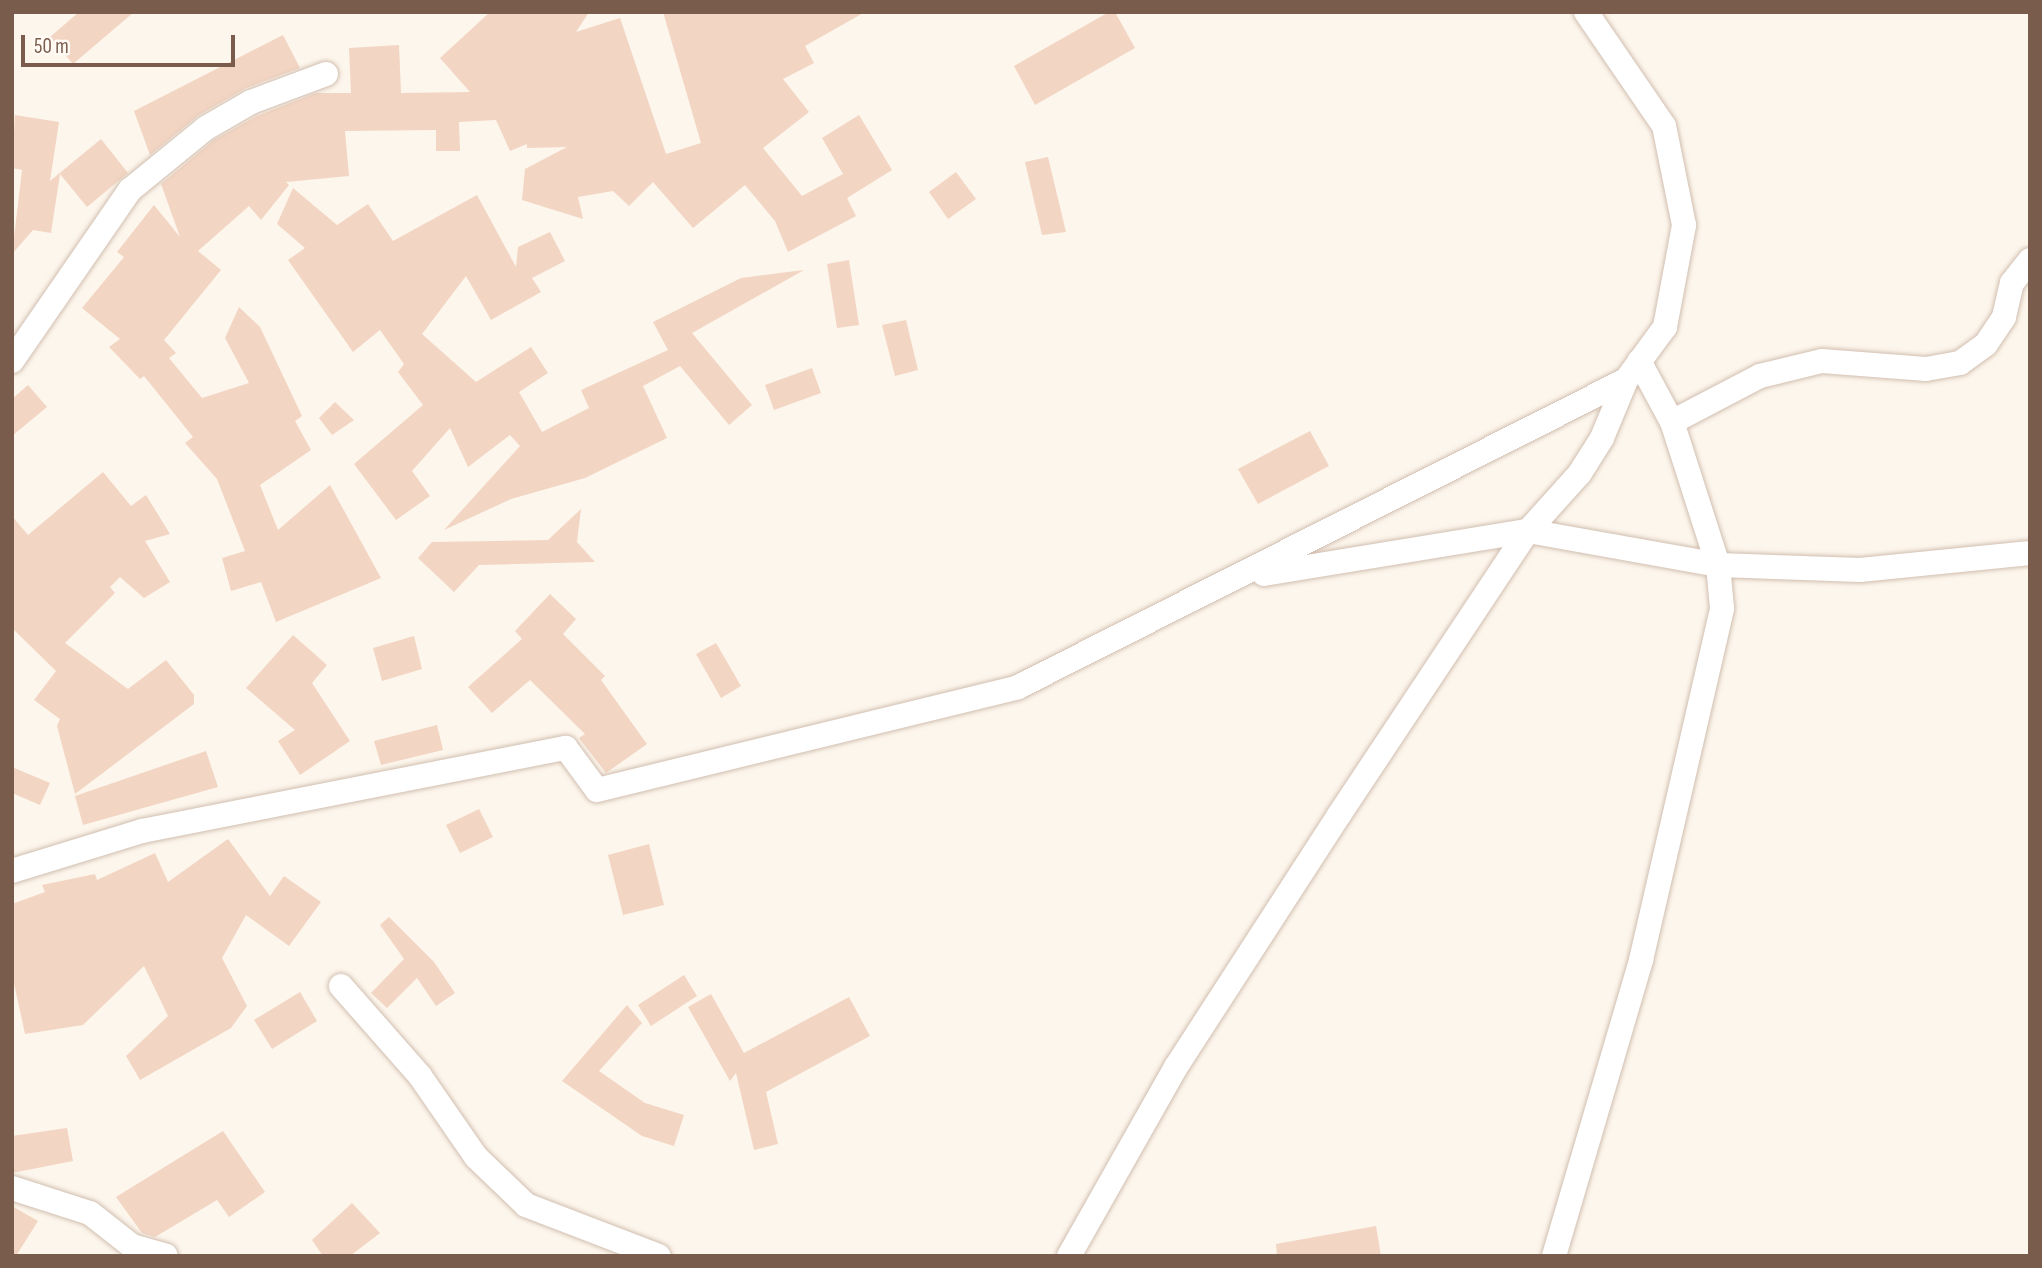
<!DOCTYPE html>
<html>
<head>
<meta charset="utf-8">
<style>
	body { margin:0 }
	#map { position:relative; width:2042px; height:1268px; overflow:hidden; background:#fdf6ec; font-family:"Sofia Sans Condensed",sans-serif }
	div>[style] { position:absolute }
	.building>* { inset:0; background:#f3d5c3 }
	.roads { filter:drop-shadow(0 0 2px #d1beb0) drop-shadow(0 0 2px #d1beb0) }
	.minor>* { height:24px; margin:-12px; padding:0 12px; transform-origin:12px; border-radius:12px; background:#fff }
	span { translate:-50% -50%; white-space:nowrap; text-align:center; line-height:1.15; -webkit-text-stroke:5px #fffaf3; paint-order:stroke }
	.frame { position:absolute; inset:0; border:14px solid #7a5c4d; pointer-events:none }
	.scale { position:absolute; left:21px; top:35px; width:214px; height:32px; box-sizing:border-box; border:4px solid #7a5c4d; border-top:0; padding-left:9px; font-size:21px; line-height:24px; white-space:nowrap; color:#7a5c4d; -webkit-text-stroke:5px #fffaf3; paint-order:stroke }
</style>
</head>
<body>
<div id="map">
	<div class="building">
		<i style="clip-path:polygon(79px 12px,134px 12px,73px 64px,50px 37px)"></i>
		<i style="clip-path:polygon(490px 12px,589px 12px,576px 32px,620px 18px,666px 154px,701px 143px,663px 12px,865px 12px,805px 46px,814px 63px,783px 79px,809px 112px,763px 148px,802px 196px,843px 174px,822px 138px,859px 115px,892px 170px,847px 198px,856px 216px,788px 252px,775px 221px,745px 185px,693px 228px,653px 182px,629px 206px,613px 191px,578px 197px,583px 219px,522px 200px,525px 169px,567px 147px,527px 148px,527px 144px,510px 151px,496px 120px,459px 122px,460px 151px,436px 151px,436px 130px,345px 131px,349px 176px,286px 182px,289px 185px,261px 220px,249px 206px,198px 251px,221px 270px,164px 340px,176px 353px,169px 358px,202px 398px,249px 383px,225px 338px,239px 307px,260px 327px,302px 416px,295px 421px,311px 450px,260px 485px,278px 530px,330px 485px,381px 578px,276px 622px,261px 582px,231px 591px,222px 558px,245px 551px,217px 479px,185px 443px,193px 437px,144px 376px,140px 379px,109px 347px,120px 339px,82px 308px,124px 257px,117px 252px,154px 205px,180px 237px,161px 184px,214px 140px,257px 116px,316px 93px,351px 93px,349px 48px,399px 45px,401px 93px,470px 92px,440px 58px)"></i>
		<i style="clip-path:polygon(1109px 12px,1115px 12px,1135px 48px,1035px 105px,1014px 66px)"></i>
		<i style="clip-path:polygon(283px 35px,300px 68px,246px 88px,199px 115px,150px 155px,134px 111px)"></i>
		<i style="clip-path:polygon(15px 115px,59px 122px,50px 181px,101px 139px,128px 173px,87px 207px,60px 174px,51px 233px,33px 230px,12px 254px,22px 170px,12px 168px)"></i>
		<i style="clip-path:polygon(1048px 157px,1066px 232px,1042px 235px,1025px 162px)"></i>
		<i style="clip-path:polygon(956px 172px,976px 199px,948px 219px,929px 192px)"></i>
		<i style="clip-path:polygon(293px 188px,337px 225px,368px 204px,393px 241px,477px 195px,516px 267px,518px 247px,550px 232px,565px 261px,532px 278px,541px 292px,491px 320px,466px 276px,422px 334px,476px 382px,531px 347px,548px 373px,519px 392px,542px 432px,589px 408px,581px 390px,668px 350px,653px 322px,741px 278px,804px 270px,692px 333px,752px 405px,729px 425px,680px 366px,643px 386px,667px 438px,585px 478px,511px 499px,444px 530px,520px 446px,510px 435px,468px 467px,450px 428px,412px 471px,430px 496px,396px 520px,354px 464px,423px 405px,398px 372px,404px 364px,380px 330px,353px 352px,288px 260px,305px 248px,277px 224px)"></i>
		<i style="clip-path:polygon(849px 260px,859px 325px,837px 328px,827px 264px)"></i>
		<i style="clip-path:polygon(906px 320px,918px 370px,895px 376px,882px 325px)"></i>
		<i style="clip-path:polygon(812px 368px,821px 393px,774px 410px,765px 385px)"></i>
		<i style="clip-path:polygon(28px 385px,47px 407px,12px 436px,12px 399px)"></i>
		<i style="clip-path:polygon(335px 402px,354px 420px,332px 435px,319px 418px)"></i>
		<i style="clip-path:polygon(1310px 431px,1329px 466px,1258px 504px,1238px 469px)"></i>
		<i style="clip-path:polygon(103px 472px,131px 506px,146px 495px,170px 534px,145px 541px,170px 582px,144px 598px,120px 577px,110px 587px,115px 593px,65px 643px,128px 689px,166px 660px,194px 695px,194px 704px,75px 794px,57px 726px,60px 719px,34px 700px,56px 671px,12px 628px,12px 516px,28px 535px)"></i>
		<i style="clip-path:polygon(581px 509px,577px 542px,595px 562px,479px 565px,454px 592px,418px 558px,432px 542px,548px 540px)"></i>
		<i style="clip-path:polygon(550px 594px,576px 619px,563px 634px,605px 676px,601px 680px,647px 744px,606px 773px,579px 738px,585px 734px,530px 680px,492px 713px,468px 687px,522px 639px,515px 631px)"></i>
		<i style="clip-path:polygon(293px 635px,327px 665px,312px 683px,350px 741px,300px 775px,278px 741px,295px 730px,246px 688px)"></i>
		<i style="clip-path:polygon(414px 636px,422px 669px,382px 681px,373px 648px)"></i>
		<i style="clip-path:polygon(716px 643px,741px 686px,721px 698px,696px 654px)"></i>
		<i style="clip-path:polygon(437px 725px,443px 750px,381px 765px,374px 741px)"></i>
		<i style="clip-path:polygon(206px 751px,218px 787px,83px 825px,75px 796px)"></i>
		<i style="clip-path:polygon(12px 767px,50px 783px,40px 805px,12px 793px)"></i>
		<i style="clip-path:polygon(479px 809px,493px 837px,460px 853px,446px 825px)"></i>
		<i style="clip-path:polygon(228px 839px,270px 896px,284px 876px,321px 902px,289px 946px,246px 915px,222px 958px,247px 1006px,231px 1028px,140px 1080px,126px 1056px,168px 1016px,144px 966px,83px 1025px,25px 1034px,12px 974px,12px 904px,45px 892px,42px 885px,95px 874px,97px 880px,155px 853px,168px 882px)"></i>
		<i style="clip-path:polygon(649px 844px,664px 905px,623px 915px,608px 855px)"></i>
		<i style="clip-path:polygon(389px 917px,434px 962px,455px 993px,436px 1006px,417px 978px,387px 1008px,371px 993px,404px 959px,380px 925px)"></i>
		<i style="clip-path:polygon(684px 975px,697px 996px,651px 1026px,638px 1005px)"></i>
		<i style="clip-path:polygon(300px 992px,317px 1021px,272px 1049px,254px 1020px)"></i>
		<i style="clip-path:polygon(711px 994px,744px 1053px,849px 997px,870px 1036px,766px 1092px,778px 1144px,754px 1150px,736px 1073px,730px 1081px,688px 1007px)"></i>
		<i style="clip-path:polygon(627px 1005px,642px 1023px,599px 1071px,645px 1103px,684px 1115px,674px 1146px,642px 1136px,562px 1081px)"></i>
		<i style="clip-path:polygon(67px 1128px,73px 1161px,12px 1173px,12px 1136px)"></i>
		<i style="clip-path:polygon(223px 1131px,265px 1192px,229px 1217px,217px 1200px,155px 1237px,142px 1233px,116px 1197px)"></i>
		<i style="clip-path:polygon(352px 1203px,380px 1233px,350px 1256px,323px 1256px,312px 1240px)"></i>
		<i style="clip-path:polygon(12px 1206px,38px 1221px,16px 1256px,12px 1256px)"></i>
		<i style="clip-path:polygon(1376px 1226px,1381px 1256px,1277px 1256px,1276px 1244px)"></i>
	</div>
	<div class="roads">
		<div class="minor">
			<i style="left:12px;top:361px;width:208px;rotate:-55.4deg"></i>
			<i style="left:130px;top:190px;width:98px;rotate:-39.2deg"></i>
			<i style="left:206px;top:128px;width:52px;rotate:-30deg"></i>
			<i style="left:251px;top:102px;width:80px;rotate:-20.5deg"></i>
			<i style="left:1672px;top:422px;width:99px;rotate:-27.6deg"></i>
			<i style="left:1760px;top:376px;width:64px;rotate:-13.6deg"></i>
			<i style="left:1822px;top:361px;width:104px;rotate:4.4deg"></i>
			<i style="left:1926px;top:369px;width:35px;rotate:-10deg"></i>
			<i style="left:1960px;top:363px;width:32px;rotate:-36deg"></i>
			<i style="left:1986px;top:344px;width:32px;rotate:-56deg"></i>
			<i style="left:2004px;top:317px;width:35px;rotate:-77deg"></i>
			<i style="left:2012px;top:283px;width:29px;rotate:-52deg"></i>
			<i style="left:1264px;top:574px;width:267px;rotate:-9.3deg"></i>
			<i style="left:1528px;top:531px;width:193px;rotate:10.1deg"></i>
			<i style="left:1718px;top:565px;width:142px;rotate:2deg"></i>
			<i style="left:1860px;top:570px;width:171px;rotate:-5.7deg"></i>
			<i style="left:12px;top:871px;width:136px;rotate:-17.1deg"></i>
			<i style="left:142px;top:831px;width:432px;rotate:-11.1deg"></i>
			<i style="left:566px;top:748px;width:52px;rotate:53.6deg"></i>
			<i style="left:597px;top:790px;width:433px;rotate:-13.7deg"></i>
			<i style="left:1018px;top:687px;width:681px;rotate:-26.79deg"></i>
			<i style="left:1626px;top:380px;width:66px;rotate:-53.7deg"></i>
			<i style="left:1665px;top:327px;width:104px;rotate:-79.4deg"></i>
			<i style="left:1684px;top:225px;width:101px;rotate:-101.4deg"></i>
			<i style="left:1664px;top:126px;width:138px;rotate:-124.4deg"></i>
			<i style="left:341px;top:986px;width:120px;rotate:48.7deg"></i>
			<i style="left:420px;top:1076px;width:98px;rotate:55.3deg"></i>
			<i style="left:476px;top:1157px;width:69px;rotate:43.8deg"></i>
			<i style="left:526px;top:1205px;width:142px;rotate:21deg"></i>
			<i style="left:12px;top:1188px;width:82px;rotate:17.8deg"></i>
			<i style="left:90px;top:1213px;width:53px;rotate:38.2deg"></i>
			<i style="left:132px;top:1246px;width:35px;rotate:16deg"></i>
			<i style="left:1069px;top:1256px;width:217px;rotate:-60.5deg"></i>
			<i style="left:1176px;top:1067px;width:300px;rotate:-57.1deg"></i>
			<i style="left:1339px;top:815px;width:341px;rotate:-56.4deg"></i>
			<i style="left:1528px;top:531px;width:78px;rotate:-48.1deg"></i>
			<i style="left:1580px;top:473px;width:41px;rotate:-57.8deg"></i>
			<i style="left:1602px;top:438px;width:63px;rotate:-67.5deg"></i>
			<i style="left:1554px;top:1256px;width:309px;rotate:-73.6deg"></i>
			<i style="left:1641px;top:960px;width:361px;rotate:-77deg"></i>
			<i style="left:1722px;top:608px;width:43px;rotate:-95.3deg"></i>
			<i style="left:1718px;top:565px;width:150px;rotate:-107.8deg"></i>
			<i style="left:1672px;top:422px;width:69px;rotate:-118.4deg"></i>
		</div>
	</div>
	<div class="frame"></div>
	<div class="scale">50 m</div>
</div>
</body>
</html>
